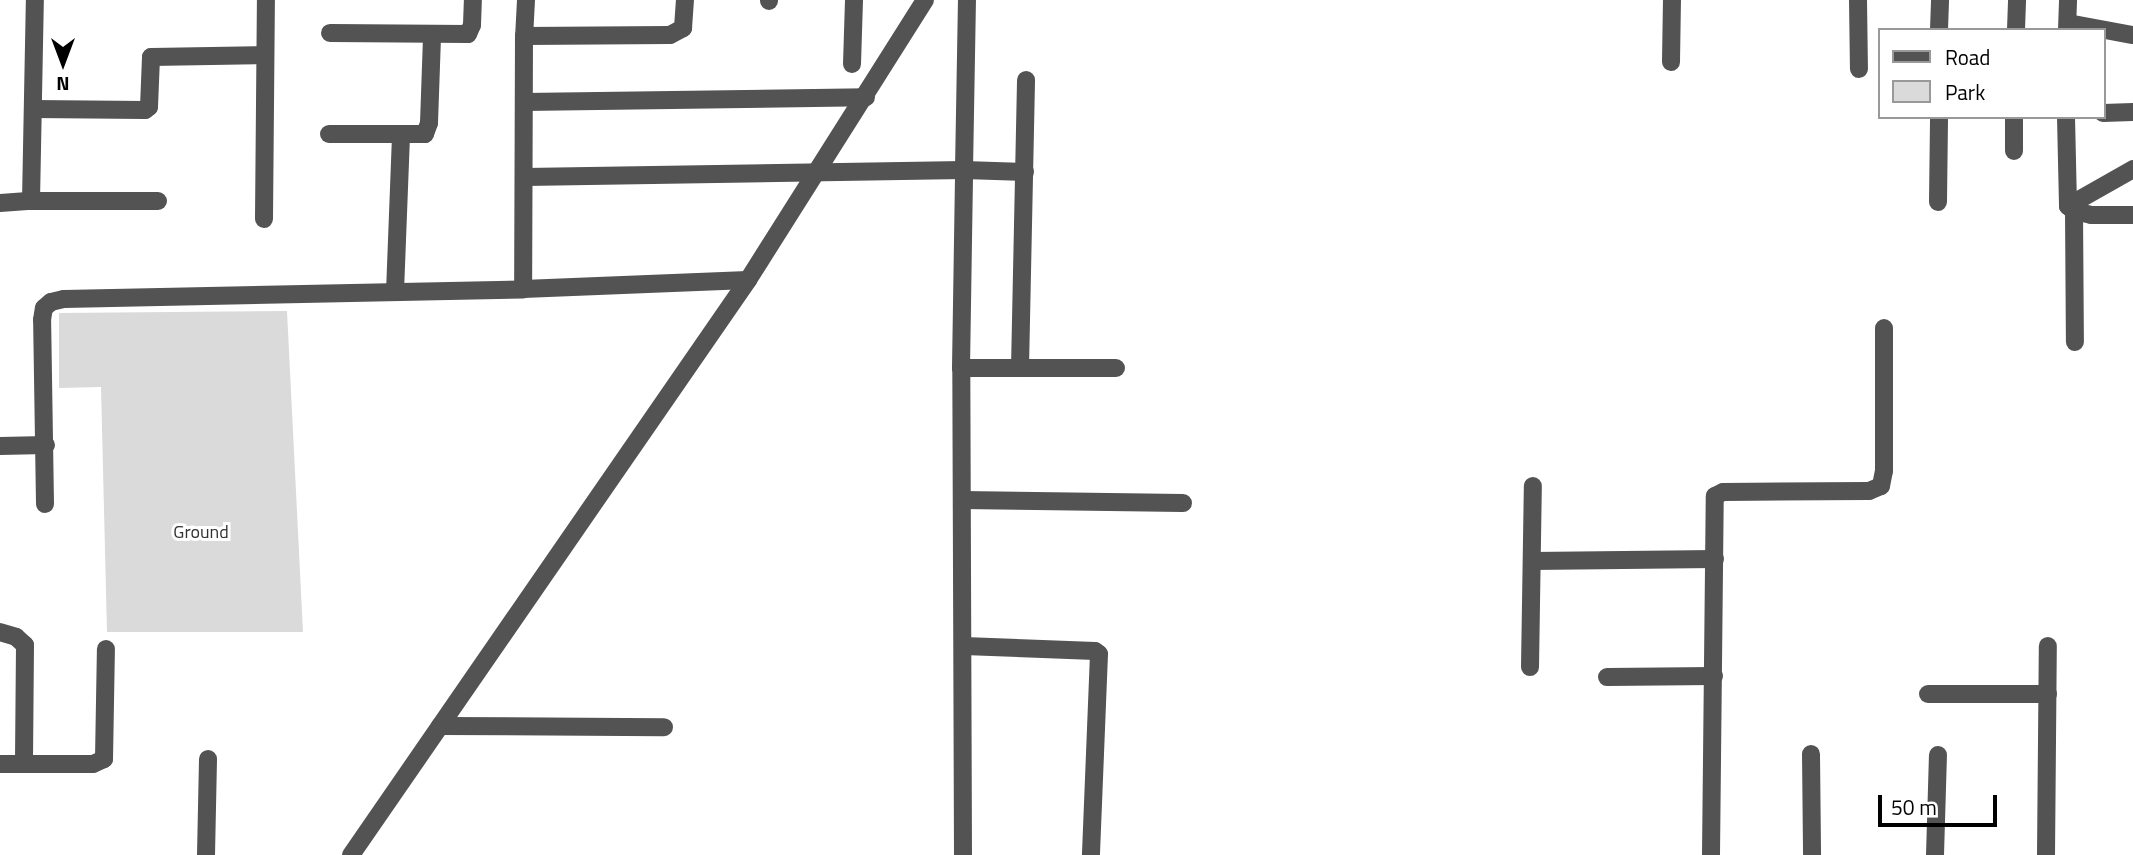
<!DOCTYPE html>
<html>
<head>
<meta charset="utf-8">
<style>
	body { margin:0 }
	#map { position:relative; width:2133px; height:855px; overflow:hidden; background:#fff; font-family:"Titillium Web",sans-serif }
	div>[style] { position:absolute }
	.green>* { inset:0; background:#dadada }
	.minor>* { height:18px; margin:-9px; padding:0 9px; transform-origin:9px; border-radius:9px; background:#535353 }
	span { translate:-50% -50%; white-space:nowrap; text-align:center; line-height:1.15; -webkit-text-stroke:6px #fff; paint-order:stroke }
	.park-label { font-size:18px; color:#313131 }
	.legend { position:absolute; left:1878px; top:28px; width:228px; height:91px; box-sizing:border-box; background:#fff; border:2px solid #999; margin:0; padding:9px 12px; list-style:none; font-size:21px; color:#000 }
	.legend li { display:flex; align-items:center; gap:14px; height:35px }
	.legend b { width:35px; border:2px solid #999 }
	.north { position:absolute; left:28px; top:28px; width:70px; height:70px; -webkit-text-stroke:5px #fff; paint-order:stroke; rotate:180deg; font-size:19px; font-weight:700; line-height:28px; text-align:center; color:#000 }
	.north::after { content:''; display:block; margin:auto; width:24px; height:32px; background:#000; clip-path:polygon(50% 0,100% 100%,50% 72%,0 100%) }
	.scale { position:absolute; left:1878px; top:795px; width:119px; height:32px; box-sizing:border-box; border:4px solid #000; border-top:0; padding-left:9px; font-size:21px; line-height:24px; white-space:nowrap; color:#000; -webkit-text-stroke:5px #fff; paint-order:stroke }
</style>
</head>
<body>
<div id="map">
	<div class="green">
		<i style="clip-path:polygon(287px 311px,303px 632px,107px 632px,101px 387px,59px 388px,59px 313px)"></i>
	</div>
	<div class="minor">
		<i style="left:526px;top:0;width:36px;rotate:93deg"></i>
		<i style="left:524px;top:36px;width:146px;rotate:-0.4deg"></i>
		<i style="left:670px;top:35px;width:15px;rotate:-28deg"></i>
		<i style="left:683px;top:28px;width:28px;rotate:-86deg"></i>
		<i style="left:769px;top:0;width:1px;rotate:90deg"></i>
		<i style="left:1858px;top:0;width:69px;rotate:89.2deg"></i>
		<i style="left:2068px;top:23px;width:66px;rotate:10.5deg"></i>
		<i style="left:1939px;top:30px;width:30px;rotate:-88deg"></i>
		<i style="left:2016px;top:30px;width:30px;rotate:-88deg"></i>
		<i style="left:2067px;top:30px;width:30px;rotate:-88deg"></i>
		<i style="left:330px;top:33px;width:138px;rotate:0.4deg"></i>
		<i style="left:468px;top:34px;width:10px;rotate:-66deg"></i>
		<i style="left:472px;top:25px;width:25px;rotate:-88deg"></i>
		<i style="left:524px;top:36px;width:253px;rotate:90.2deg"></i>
		<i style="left:523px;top:289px;width:225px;rotate:-2.3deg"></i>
		<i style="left:1671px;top:62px;width:62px;rotate:-89.1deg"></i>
		<i style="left:852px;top:64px;width:64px;rotate:-88.2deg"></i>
		<i style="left:524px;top:102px;width:342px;rotate:-0.8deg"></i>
		<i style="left:33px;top:109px;width:112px;rotate:0.5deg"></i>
		<i style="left:145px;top:110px;width:5px;rotate:-37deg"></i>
		<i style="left:149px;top:107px;width:50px;rotate:-87.7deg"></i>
		<i style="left:151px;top:57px;width:114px;rotate:-1deg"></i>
		<i style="left:2103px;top:113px;width:30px;rotate:-2deg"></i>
		<i style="left:2066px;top:117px;width:89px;rotate:88.7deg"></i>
		<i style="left:2068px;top:206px;width:8px;rotate:40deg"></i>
		<i style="left:2074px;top:211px;width:17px;rotate:13deg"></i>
		<i style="left:2091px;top:215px;width:42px"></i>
		<i style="left:329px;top:134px;width:96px"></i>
		<i style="left:425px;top:134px;width:12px;rotate:-70deg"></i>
		<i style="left:429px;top:123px;width:88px;rotate:-88deg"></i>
		<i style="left:2014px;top:151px;width:34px;rotate:-90deg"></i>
		<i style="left:525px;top:177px;width:439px;rotate:-0.9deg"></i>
		<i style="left:964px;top:170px;width:170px;rotate:-89deg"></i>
		<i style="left:31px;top:201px;width:127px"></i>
		<i style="left:1938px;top:202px;width:85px;rotate:-89.3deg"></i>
		<i style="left:0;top:203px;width:31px;rotate:-4deg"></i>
		<i style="left:31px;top:201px;width:201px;rotate:-88.9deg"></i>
		<i style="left:2068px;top:206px;width:75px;rotate:-29.6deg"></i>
		<i style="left:2074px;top:211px;width:131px;rotate:89.6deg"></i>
		<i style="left:264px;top:219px;width:219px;rotate:-89.5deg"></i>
		<i style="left:395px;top:292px;width:157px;rotate:-87.8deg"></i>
		<i style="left:961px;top:368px;width:155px"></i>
		<i style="left:1020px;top:368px;width:288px;rotate:-88.8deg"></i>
		<i style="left:0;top:446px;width:46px;rotate:-1.2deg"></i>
		<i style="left:962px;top:500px;width:221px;rotate:0.8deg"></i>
		<i style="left:45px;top:504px;width:184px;rotate:-90.9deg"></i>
		<i style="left:42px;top:320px;width:12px;rotate:-81deg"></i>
		<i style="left:44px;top:308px;width:9px;rotate:-41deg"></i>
		<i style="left:51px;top:302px;width:13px;rotate:-13deg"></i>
		<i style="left:64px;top:299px;width:459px;rotate:-1.2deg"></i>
		<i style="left:1532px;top:561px;width:183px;rotate:-0.6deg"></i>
		<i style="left:0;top:632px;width:17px;rotate:17deg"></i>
		<i style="left:16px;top:637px;width:12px;rotate:42deg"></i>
		<i style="left:25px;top:645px;width:118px;rotate:90.5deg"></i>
		<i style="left:964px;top:646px;width:131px;rotate:2.2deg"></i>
		<i style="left:1095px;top:651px;width:5px;rotate:37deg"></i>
		<i style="left:1099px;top:654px;width:201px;rotate:92.3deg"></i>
		<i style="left:1530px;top:667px;width:181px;rotate:-89.1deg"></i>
		<i style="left:1607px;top:677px;width:107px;rotate:-0.5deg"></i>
		<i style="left:1928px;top:694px;width:120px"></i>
		<i style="left:440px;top:726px;width:224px;rotate:0.3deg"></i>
		<i style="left:1811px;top:754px;width:101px;rotate:89.4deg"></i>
		<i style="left:0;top:764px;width:93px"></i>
		<i style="left:93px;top:764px;width:12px;rotate:-24deg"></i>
		<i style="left:104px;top:759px;width:110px;rotate:-89deg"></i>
		<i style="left:206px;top:855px;width:96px;rotate:-88.8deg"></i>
		<i style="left:351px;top:855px;width:699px;rotate:-55.38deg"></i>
		<i style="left:748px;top:280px;width:331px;rotate:-57.7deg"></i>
		<i style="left:963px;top:855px;width:487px;rotate:-90.2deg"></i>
		<i style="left:961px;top:368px;width:198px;rotate:-89.1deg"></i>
		<i style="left:964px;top:170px;width:61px;rotate:1.9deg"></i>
		<i style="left:1711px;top:855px;width:359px;rotate:-89.4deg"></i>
		<i style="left:1715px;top:496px;width:9px;rotate:-27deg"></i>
		<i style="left:1723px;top:492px;width:146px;rotate:-0.4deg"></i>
		<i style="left:1869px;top:491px;width:13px;rotate:-23deg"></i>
		<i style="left:1881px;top:486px;width:15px;rotate:-79deg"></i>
		<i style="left:1884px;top:471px;width:143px;rotate:-90deg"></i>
		<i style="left:1935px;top:855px;width:100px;rotate:-88.3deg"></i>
		<i style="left:2046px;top:855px;width:209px;rotate:-89.5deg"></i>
	</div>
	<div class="park-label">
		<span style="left:201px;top:532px">Ground</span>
	</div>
	<ul class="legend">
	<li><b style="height:9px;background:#535353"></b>Road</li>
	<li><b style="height:19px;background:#dadada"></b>Park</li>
	</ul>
	<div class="north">N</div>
	<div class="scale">50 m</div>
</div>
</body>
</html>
